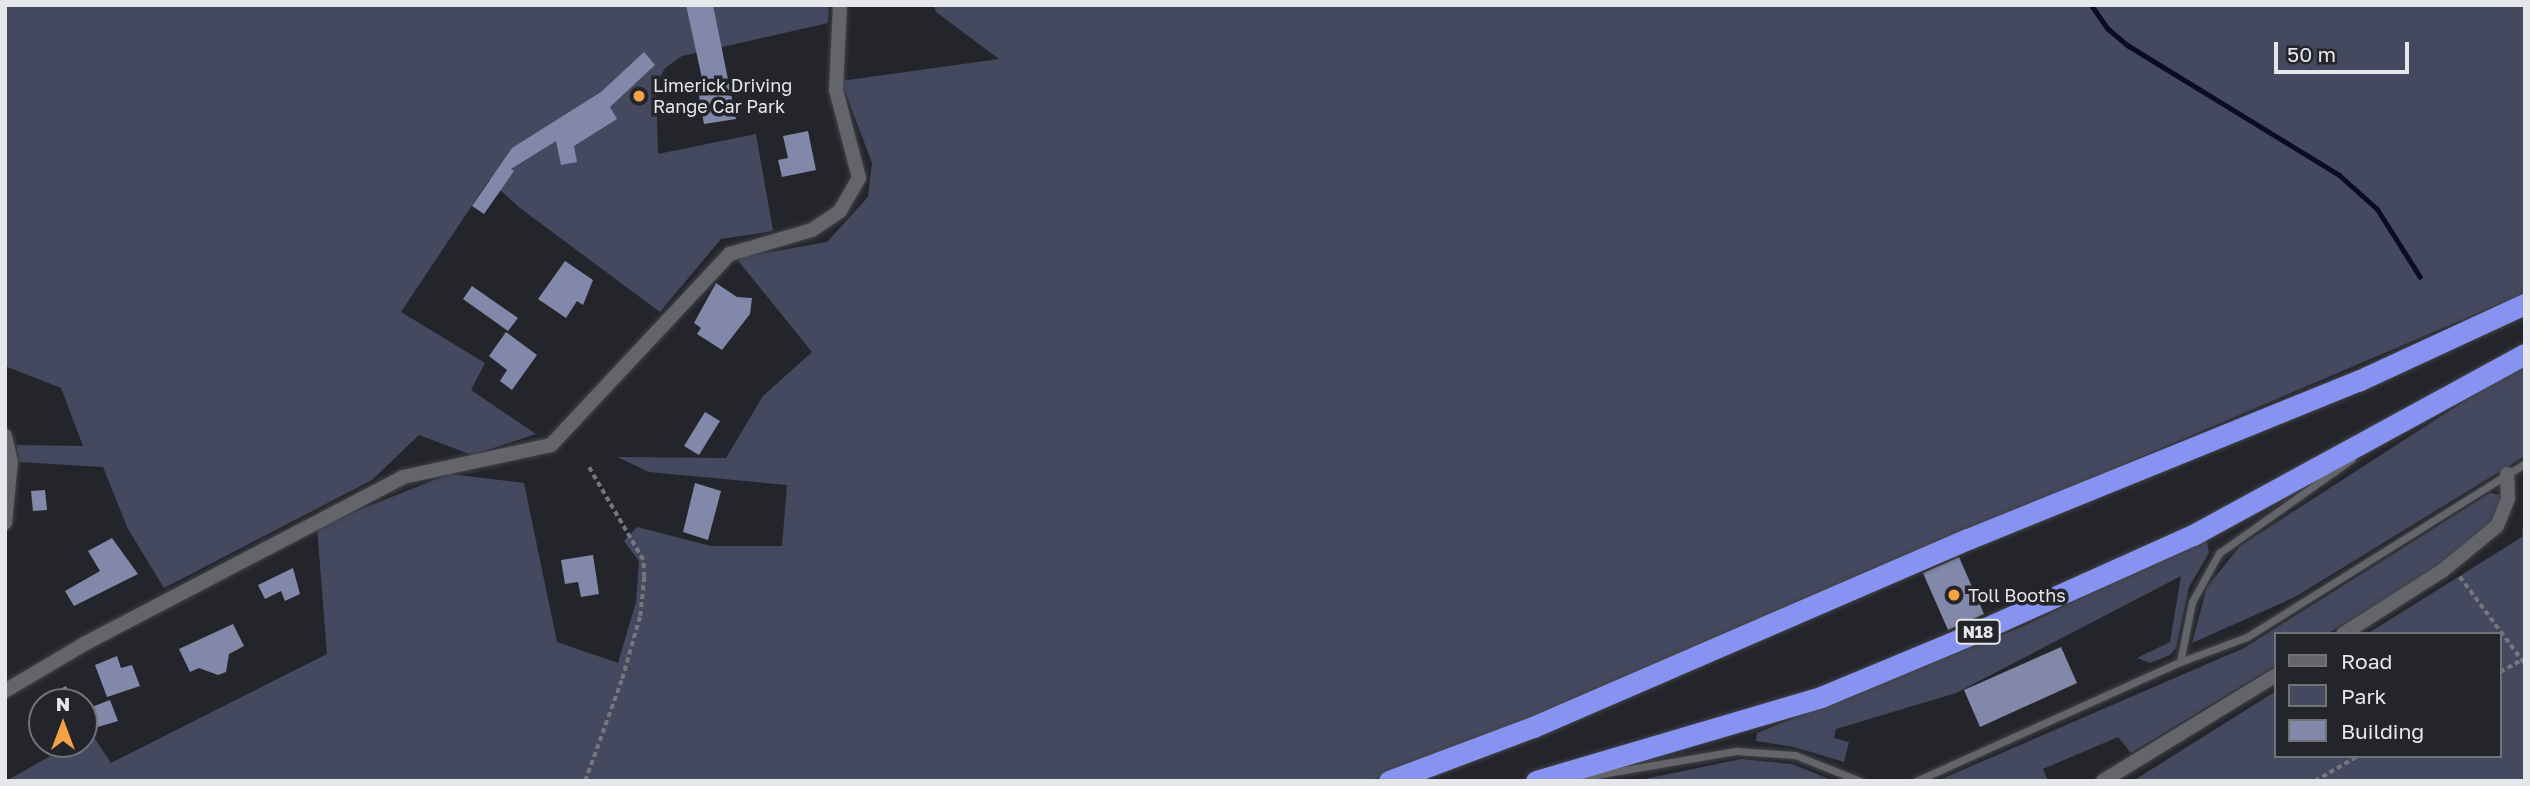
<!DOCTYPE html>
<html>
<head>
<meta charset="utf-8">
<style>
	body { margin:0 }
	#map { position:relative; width:2530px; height:786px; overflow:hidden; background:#24252b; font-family:"Golos Text",sans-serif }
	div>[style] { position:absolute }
	.green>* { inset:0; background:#454960 }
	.stream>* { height:5px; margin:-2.5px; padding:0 2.5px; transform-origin:2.5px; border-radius:2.5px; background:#0a0c24 }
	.building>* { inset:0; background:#8288a9 }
	.path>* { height:3.5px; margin-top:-1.75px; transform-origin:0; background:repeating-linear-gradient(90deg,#76777c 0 5px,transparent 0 8.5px) }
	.roads { filter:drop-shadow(0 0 2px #424247) drop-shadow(0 0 2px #424247) }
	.lane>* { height:7px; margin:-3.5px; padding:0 3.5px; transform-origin:3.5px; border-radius:3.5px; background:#64656b }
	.street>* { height:14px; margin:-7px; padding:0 7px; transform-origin:7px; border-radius:7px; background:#64656b }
	.highway>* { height:21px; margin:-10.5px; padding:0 10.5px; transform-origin:10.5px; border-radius:10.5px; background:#8793f1 }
	.dots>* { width:19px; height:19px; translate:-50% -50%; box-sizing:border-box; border:4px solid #24252b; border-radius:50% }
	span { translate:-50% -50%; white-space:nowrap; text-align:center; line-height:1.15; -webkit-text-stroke:7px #24252b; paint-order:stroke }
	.shield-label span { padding:2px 5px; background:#24252b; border:2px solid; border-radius:5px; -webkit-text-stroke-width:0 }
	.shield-label { font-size:16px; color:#e6e7ea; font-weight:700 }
	.poi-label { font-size:18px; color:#e6e7ea }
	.left { translate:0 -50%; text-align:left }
	.frame { position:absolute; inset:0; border:7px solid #e6e7ea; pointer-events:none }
	.legend { position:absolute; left:2274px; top:632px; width:228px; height:126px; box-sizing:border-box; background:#24252b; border:2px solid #727377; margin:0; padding:9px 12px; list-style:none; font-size:21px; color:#e6e7ea }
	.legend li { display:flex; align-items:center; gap:14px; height:35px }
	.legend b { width:35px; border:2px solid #727377 }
	.north { position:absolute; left:28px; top:688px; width:70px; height:70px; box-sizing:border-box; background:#24252b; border:2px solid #727377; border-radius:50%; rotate:0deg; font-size:19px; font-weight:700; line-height:28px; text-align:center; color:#e6e7ea }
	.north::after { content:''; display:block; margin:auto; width:24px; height:32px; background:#f4a344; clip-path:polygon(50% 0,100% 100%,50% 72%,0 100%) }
	.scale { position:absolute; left:2274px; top:42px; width:135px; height:32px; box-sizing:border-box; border:4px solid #e6e7ea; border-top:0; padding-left:9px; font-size:21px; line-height:24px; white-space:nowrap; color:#e6e7ea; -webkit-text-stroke:5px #24252b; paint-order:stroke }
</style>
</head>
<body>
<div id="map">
	<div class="green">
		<i style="clip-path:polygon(5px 5px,829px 5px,828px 23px,682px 56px,665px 68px,656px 85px,658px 154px,756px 134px,773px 231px,721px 239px,660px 312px,520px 208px,489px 180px,401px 312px,485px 363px,471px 390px,536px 434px,472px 455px,419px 435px,372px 480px,164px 588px,128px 529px,103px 467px,19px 462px,16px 445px,83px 446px,61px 388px,5px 366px)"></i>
		<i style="clip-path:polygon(934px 5px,2525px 5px,2525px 293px,1539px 714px,1371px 781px,6px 781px,72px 744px,84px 744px,84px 737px,91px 733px,111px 763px,327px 654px,317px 527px,449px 474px,524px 483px,557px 642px,618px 663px,636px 602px,639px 561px,624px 541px,637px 527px,711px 546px,782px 546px,787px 485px,649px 472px,617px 457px,726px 458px,763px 396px,812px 352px,736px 258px,827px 242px,868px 197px,872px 163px,841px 81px,999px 59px,936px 12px)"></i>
		<i style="clip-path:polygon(2525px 362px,2525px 456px,2295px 597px,2192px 643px,2207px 587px,2240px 546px)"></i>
		<i style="clip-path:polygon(2490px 493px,2501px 495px,2490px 524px,2431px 571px,2327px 634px,2276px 634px,2276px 665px,2131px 753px,2118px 737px,2043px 769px,2048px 781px,1937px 781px,2244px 648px)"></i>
		<i style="clip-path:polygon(2525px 497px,2525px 781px,2133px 781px,2276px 691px,2276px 756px,2500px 756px,2500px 634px,2367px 634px,2522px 537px)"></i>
		<i style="clip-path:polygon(2206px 537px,2209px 553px,2189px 587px,2176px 648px,2170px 655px,2150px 663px,2137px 658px,2170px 642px,2181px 576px,1956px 693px,1836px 729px,1834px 738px,1849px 742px,1844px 762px,1794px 747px,1756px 741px,1757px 733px,2024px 626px)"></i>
		<i style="clip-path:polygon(1741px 759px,1792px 764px,1834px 781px,1635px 781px)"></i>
	</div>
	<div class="stream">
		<i style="left:2091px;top:5px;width:29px;rotate:55deg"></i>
		<i style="left:2108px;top:29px;width:25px;rotate:40deg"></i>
		<i style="left:2127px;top:45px;width:249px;rotate:31.5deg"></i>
		<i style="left:2339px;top:175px;width:51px;rotate:41.8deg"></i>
		<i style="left:2377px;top:209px;width:80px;rotate:57.7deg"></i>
	</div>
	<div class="building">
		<i style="clip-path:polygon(686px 5px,713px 5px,736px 119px,704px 124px,697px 84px,703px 83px)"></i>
		<i style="clip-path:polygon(644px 52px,655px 65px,610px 107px,617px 119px,574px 146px,577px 162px,561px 165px,556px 141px,511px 169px,514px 171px,484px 214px,472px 206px,512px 148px,601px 92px)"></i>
		<i style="clip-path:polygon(808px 131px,816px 170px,782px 177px,778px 160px,788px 158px,783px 136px)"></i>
		<i style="clip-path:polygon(565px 261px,593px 280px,583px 305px,577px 301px,566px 318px,538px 299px)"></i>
		<i style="clip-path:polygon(716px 283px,737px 297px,752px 298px,750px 314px,722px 350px,697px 334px,701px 328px,694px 323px)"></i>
		<i style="clip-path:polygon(472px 286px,518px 318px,508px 331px,463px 299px)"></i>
		<i style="clip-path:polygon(506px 332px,537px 355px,512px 390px,500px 381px,507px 370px,489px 356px)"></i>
		<i style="clip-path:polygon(705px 412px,720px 421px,699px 455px,684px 446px)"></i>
		<i style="clip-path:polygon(695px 483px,721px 491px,708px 540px,683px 532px)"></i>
		<i style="clip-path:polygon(45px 490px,47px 510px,33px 511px,31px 491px)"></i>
		<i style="clip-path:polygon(112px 538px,138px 574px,74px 606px,65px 591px,100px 571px,88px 551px)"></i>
		<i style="clip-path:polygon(593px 555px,599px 594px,581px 597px,578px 582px,565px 584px,561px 560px)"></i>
		<i style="clip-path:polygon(1959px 557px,1984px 614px,1948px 630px,1923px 573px)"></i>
		<i style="clip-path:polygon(293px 568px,300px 594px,285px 601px,281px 591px,265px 599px,258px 585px)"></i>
		<i style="clip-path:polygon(233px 624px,244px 646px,229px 654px,226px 672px,218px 675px,199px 668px,190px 672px,179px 649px)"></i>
		<i style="clip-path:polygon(2061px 647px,2077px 683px,1980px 727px,1964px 690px)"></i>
		<i style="clip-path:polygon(117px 656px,121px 668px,132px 665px,140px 686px,107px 697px,95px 665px)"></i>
		<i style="clip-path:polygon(66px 686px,74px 702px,35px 702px)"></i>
		<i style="clip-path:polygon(110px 700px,118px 721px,84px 731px,84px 710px)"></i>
	</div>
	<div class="path">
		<i style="left:2460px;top:577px;width:109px;rotate:53.2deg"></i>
		<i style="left:2500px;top:672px;width:25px;rotate:-29deg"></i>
		<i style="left:585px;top:781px;width:109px;rotate:-70.1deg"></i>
		<i style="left:622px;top:679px;width:66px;rotate:-74.1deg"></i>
		<i style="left:640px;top:616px;width:39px;rotate:-84deg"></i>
		<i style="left:644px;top:577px;width:17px;rotate:-93deg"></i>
		<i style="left:643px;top:560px;width:107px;rotate:-120.4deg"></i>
		<i style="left:2315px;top:781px;width:50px;rotate:-30.2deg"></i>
	</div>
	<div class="roads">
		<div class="lane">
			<i style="left:2180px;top:662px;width:61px;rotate:-78.7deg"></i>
			<i style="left:2192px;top:602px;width:56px;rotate:-61.1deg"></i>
			<i style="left:2219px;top:553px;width:163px;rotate:-35.3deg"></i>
			<i style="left:1578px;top:778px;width:160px;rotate:-9.7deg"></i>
			<i style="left:1736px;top:751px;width:59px;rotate:3.9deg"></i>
			<i style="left:1795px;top:755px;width:70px;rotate:21.8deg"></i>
			<i style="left:1916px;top:781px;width:290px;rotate:-24.3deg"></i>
			<i style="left:2180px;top:662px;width:72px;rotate:-20.5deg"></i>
			<i style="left:2247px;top:637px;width:328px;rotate:-32deg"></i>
		</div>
		<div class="street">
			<i style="left:5px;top:436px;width:26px;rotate:77deg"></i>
			<i style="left:11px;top:461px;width:62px;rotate:95.5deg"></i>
			<i style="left:2343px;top:634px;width:117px;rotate:-32.5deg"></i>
			<i style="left:2442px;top:571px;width:71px;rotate:-39.3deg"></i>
			<i style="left:2497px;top:526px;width:29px;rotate:-68deg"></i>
			<i style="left:2508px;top:499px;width:25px;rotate:-92deg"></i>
			<i style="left:5px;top:691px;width:92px;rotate:-30.7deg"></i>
			<i style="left:84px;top:644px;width:360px;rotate:-27.6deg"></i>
			<i style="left:403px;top:477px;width:151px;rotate:-12.2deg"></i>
			<i style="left:551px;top:445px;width:262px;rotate:-46.9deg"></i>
			<i style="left:730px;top:254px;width:85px;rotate:-16.3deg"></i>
			<i style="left:812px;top:230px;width:34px;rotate:-34deg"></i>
			<i style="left:840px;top:211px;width:38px;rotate:-60deg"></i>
			<i style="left:859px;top:178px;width:91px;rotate:-104.6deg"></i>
			<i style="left:836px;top:90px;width:85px;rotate:-87.3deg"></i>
			<i style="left:2103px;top:781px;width:203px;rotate:-31.5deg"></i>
		</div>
		<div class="highway">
			<i style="left:1389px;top:781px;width:154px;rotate:-20.6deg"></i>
			<i style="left:1533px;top:727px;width:474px;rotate:-23.4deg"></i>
			<i style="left:1968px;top:539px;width:421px;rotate:-22.1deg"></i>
			<i style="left:2358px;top:381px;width:184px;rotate:-24.8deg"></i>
			<i style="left:1536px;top:781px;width:297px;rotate:-16.4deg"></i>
			<i style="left:1821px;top:697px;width:161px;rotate:-22.6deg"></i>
			<i style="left:1970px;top:635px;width:244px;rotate:-24.2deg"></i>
			<i style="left:2193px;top:535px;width:378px;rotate:-28.6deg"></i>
		</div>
	</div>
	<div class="dots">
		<i style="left:639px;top:96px;background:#f4a344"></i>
		<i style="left:1954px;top:595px;background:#f4a344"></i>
	</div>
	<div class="shield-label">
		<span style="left:1978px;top:632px">N18</span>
	</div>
	<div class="poi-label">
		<span class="left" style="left:653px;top:96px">Limerick Driving<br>Range Car Park</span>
		<span class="left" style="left:1968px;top:595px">Toll Booths</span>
	</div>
	<div class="frame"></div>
	<ul class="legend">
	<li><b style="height:9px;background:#64656b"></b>Road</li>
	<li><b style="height:19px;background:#454960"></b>Park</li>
	<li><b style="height:19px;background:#8288a9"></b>Building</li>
	</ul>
	<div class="north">N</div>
	<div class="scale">50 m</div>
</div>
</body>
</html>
